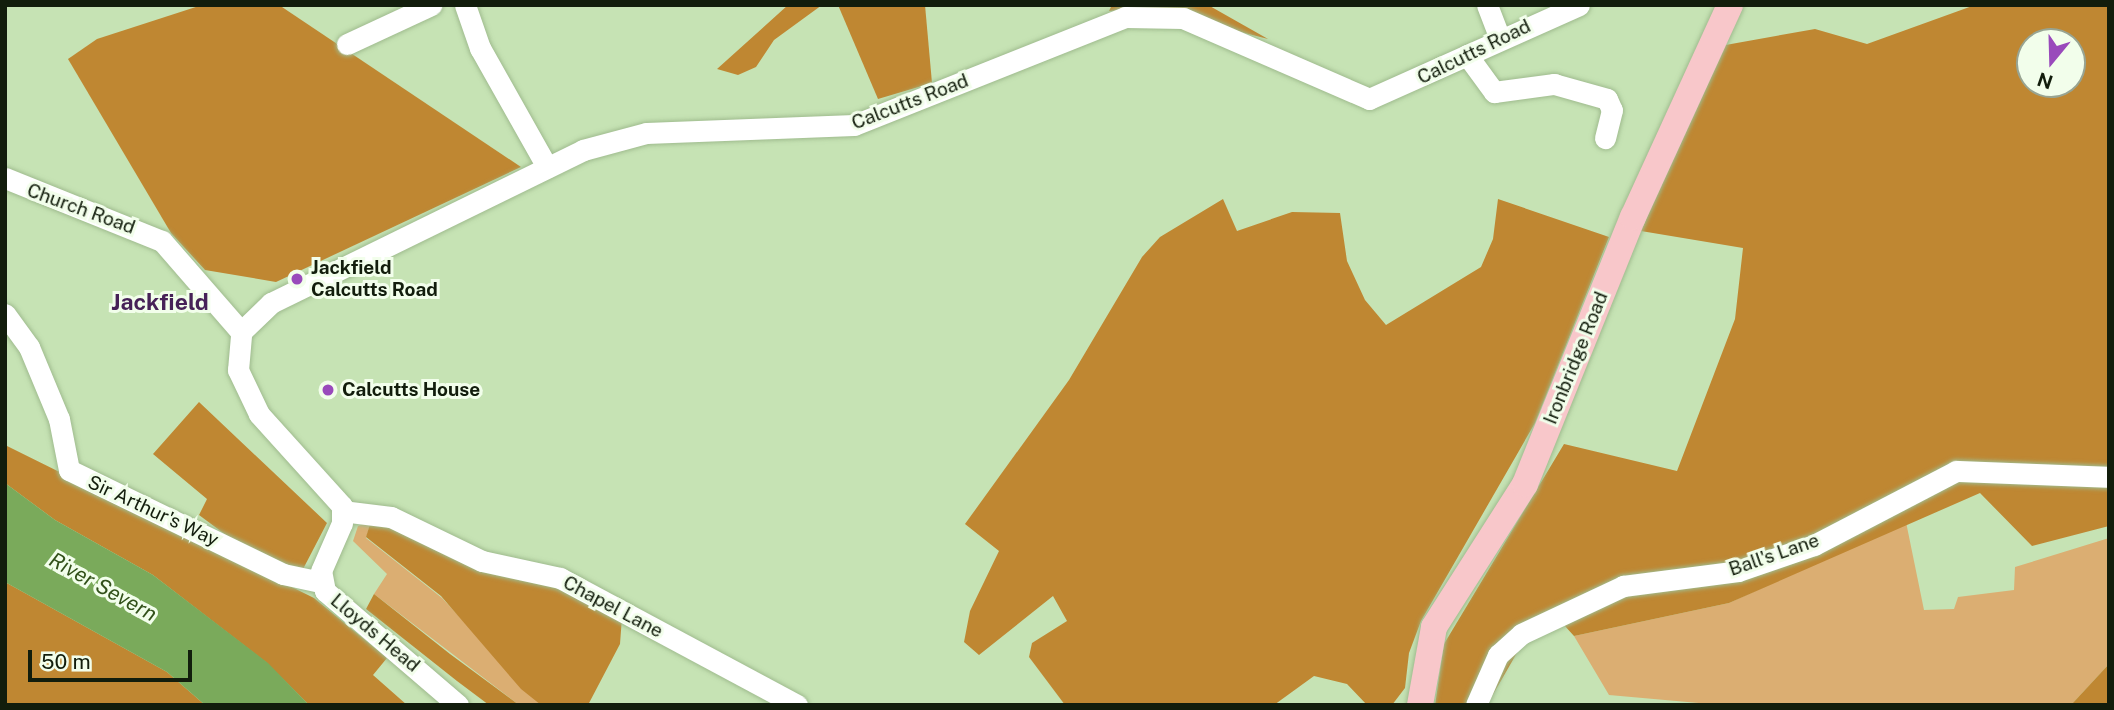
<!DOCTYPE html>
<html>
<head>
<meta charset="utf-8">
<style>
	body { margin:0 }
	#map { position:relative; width:2114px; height:710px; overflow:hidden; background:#c6e3b4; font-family:"Public Sans",sans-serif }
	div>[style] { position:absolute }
	.green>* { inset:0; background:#dbae72 }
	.forest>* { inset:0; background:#bf8732 }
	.water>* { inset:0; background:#7aaa5b }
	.roads { filter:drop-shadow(0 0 2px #9fbb8e) drop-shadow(0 0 2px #9fbb8e) }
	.minor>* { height:21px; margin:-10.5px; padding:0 10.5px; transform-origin:10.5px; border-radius:10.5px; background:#fff }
	.major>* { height:26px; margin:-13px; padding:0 13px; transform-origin:13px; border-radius:13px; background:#f8c7ca }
	.dots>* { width:19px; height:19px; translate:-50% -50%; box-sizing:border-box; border:4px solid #f2feeb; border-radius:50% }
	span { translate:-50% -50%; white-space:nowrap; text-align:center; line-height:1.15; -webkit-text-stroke:6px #f2feeb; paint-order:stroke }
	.street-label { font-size:19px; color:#121d0c }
	.poi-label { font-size:19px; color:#121d0c; font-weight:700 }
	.left { translate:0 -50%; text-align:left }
	.water-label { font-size:21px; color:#32511a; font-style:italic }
	.quarter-label { font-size:23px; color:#462157; font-weight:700 }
	.frame { position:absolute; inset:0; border:7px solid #121d0c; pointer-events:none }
	.north { position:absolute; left:2016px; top:28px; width:70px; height:70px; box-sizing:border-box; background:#f2feeb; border:2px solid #98a492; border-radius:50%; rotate:199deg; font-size:19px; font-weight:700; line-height:28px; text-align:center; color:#121d0c }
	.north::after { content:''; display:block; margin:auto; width:24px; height:32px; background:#994abb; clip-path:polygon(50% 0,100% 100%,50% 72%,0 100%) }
	.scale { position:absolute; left:28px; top:650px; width:164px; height:32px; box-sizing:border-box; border:4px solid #121d0c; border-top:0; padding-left:9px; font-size:21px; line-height:24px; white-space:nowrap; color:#121d0c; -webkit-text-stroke:5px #f2feeb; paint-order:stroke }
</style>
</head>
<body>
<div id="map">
	<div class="green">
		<i style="clip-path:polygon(371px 521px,366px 538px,442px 598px,541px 705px,519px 705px,374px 594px,387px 574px,353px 541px,358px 526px)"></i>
		<i style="clip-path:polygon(1906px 522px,1924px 610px,1954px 609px,1958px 597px,2014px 590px,2015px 567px,2109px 538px,2109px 664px,2071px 705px,1721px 705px,1609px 695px,1574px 636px,1729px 603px)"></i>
	</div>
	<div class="forest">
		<i style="clip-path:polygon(202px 5px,279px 5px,521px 167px,276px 282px,205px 270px,171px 233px,68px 59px,97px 39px)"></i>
		<i style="clip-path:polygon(788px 5px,822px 5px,774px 40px,756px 67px,738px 75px,717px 69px)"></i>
		<i style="clip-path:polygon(838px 5px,925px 5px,932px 83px,878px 99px)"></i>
		<i style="clip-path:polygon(1112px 5px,1208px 5px,1268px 39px,1147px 8px,1109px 11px)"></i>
		<i style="clip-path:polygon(evenodd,1975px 5px,2109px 5px,2109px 526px,2032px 546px,1980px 493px,1729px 603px,1574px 636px,1564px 625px,1522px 644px,1487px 705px,1435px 705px,1444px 644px,1564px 444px,1677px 471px,1735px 319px,1743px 248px,1641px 231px,1720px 46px,1815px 29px,1867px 44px,1975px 5px,2030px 42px,2072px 42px,2072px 84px,2030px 84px,2030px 42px)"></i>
		<i style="clip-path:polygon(1223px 199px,1237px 231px,1292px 212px,1340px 213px,1347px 261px,1365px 300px,1386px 325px,1481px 267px,1493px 239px,1498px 199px,1609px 237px,1535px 423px,1421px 621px,1409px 653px,1405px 688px,1392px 705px,1367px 705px,1347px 684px,1314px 676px,1274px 705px,1065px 705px,1029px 657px,1032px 643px,1067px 621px,1053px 596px,979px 655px,964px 642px,970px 611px,999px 551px,965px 524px,1069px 380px,1142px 257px,1160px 237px)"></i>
		<i style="clip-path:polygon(199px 402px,327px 523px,302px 571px,242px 547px,199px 515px,207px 499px,153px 454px)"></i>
		<i style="clip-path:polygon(5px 445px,314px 598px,387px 658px,373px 675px,407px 705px,309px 705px,267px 663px,153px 575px,55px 520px,5px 483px)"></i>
		<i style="clip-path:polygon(371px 521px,547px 581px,622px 617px,620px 644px,588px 705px,541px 705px,521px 689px,441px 596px,366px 537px)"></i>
		<i style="clip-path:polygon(5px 582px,167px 672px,205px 705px,5px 705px)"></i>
		<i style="clip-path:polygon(374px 594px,450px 654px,519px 705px,489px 705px,457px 681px,366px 609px)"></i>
		<i style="clip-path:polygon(2109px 664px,2109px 705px,2071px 705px)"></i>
	</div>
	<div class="water">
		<i style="clip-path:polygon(5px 483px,55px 520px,153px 575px,268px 663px,309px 705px,205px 705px,167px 672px,5px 582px)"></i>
	</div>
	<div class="roads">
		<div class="minor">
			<i style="left:465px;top:5px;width:46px;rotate:70.8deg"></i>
			<i style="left:480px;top:48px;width:137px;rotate:60.6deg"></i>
			<i style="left:1487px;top:5px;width:36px;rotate:69deg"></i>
			<i style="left:347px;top:44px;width:93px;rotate:-24.9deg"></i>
			<i style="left:1467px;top:55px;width:46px;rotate:53.9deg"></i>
			<i style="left:1494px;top:92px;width:61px;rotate:-7.6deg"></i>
			<i style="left:1554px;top:84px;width:55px;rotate:15.8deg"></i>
			<i style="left:1607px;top:99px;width:12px;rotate:66deg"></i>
			<i style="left:1612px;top:110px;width:29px;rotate:104deg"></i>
			<i style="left:5px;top:178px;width:169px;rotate:21.9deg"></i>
			<i style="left:162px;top:241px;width:121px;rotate:49deg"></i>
			<i style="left:5px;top:314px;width:41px;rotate:54deg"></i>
			<i style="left:29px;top:347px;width:78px;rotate:67.4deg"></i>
			<i style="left:59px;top:419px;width:52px;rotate:78.9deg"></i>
			<i style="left:69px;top:470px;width:238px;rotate:25.9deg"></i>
			<i style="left:283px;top:574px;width:39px;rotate:12deg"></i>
			<i style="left:342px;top:511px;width:49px;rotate:7deg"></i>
			<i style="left:391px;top:517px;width:101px;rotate:25.8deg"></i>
			<i style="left:482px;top:561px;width:80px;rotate:12.3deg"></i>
			<i style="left:560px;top:578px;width:269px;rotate:28.2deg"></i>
			<i style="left:458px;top:705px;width:175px;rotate:-139.4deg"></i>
			<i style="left:325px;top:591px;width:20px;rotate:-101deg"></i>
			<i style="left:321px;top:571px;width:52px;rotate:-66.4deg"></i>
			<i style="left:342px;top:523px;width:17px;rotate:-90deg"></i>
			<i style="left:342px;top:506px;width:124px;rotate:-132.1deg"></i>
			<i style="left:259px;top:414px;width:49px;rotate:-115.5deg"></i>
			<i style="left:238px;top:370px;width:38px;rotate:-85deg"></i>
			<i style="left:241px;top:332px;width:42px;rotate:-44deg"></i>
			<i style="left:271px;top:303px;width:347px;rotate:-26.1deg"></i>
			<i style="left:583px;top:150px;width:65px;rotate:-15.1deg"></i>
			<i style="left:646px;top:133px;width:208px;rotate:-2.2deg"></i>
			<i style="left:854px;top:125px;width:292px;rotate:-21.7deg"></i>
			<i style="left:1125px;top:17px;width:58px;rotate:1deg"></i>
			<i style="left:1183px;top:18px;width:203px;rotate:23.5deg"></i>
			<i style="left:1369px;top:99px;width:230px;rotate:-24.1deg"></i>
			<i style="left:1476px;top:705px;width:55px;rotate:-66.3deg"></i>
			<i style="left:1498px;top:655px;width:31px;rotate:-42deg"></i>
			<i style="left:1521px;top:634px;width:113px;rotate:-25.2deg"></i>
			<i style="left:1623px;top:586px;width:116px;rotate:-7.4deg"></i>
			<i style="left:1738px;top:571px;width:80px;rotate:-18.9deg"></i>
			<i style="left:1814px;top:545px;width:160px;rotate:-27.5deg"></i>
			<i style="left:1956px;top:471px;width:153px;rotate:2.2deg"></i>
		</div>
		<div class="major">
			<i style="left:1420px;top:705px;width:79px;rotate:-79.8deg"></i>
			<i style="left:1434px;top:627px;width:169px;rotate:-57.5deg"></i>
			<i style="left:1525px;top:484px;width:288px;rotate:-68deg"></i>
			<i style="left:1633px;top:217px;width:233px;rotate:-65.4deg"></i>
		</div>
	</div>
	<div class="dots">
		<i style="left:297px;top:279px;background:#994abb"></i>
		<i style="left:328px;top:390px;background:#994abb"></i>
	</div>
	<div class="street-label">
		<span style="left:1474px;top:52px;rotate:-26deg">Calcutts Road</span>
		<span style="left:910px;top:102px;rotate:-21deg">Calcutts Road</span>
		<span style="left:81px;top:209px;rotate:20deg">Church Road</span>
		<span style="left:1576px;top:358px;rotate:-68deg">Ironbridge Road</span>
		<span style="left:153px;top:511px;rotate:25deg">Sir Arthur's Way</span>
		<span style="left:1774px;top:555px;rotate:-19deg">Ball's Lane</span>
		<span style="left:613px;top:607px;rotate:28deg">Chapel Lane</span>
		<span style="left:375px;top:633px;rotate:40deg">Lloyds Head</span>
	</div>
	<div class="poi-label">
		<span class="left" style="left:311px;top:279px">Jackfield<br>Calcutts Road</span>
		<span class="left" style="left:342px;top:390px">Calcutts House</span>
	</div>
	<div class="water-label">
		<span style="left:103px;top:587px;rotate:29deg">River Severn</span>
	</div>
	<div class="quarter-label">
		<span style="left:160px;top:302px">Jackfield</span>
	</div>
	<div class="frame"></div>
	<div class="north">N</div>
	<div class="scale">50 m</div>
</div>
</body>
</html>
